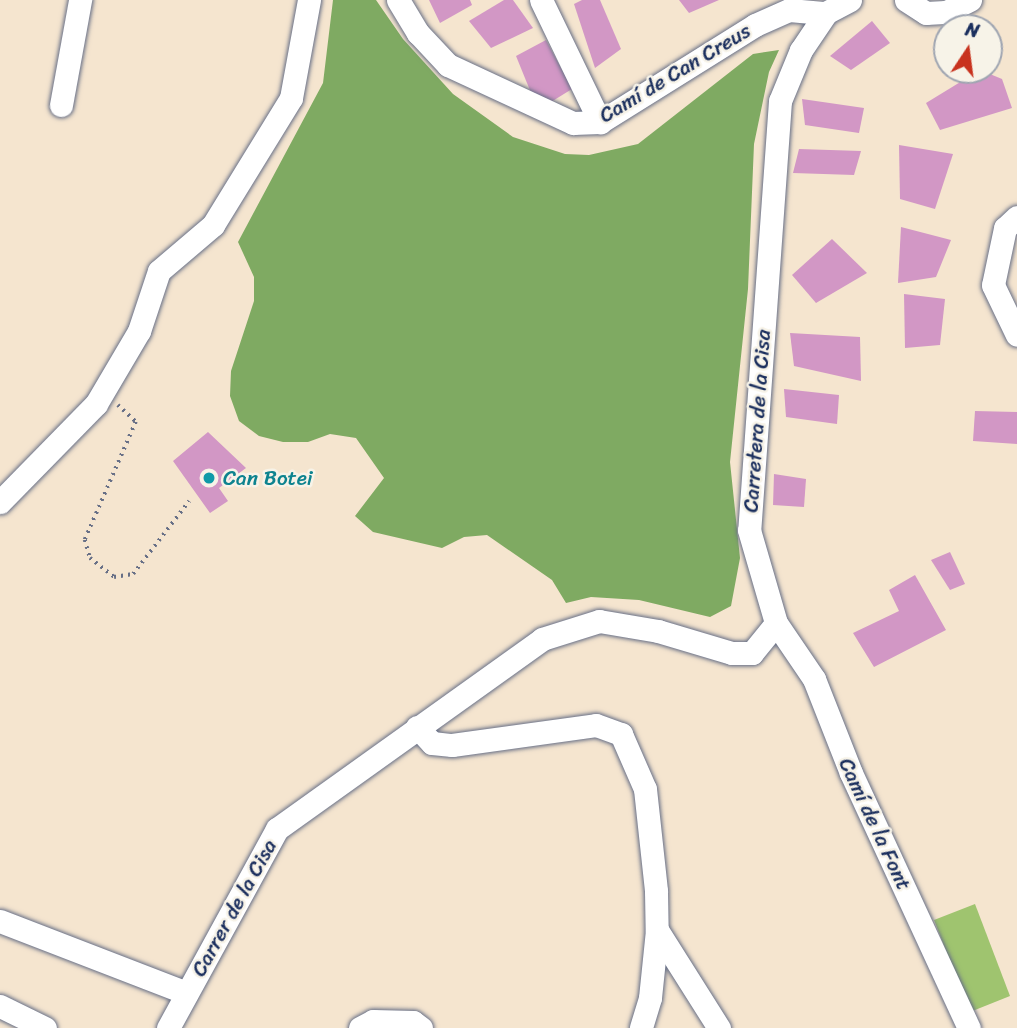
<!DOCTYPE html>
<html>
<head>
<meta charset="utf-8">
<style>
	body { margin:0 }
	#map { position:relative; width:1017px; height:1028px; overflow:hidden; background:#f5e5cf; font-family:Sriracha,sans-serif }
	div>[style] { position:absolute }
	.green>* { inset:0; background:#9fc46f }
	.forest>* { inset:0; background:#7faa62 }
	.building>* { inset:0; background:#d297c5 }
	.path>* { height:3.5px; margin-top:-1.75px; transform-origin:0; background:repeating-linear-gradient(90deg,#676f86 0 2px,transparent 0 7px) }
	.roads { filter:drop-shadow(0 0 2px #676f86) drop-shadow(0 0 2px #676f86) }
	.street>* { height:23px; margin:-11.5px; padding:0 11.5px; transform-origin:11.5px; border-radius:11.5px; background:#fff }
	.dots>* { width:19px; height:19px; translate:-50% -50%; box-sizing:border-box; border:4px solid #f7f3e8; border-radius:50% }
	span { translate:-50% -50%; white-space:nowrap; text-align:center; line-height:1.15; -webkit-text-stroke:5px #f7f3e8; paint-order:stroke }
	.street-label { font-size:21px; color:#1b2f5e }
	.culture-label { font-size:21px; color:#0d838f }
	.left { translate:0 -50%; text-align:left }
	.north { position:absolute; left:933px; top:14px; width:70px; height:70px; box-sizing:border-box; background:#f7f3e8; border:2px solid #9fa5b1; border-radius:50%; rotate:13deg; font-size:19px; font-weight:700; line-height:28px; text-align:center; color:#1b2f5e }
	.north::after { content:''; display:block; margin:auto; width:24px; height:32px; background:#c8321e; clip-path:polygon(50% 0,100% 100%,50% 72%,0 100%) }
</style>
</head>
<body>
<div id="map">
	<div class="green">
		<i style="clip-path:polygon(975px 904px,1010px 996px,970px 1012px,934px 920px)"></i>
	</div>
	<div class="forest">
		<i style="clip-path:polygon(333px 0,376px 0,403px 39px,453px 94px,513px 137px,565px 154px,589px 155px,638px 144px,753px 54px,779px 50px,769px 72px,754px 144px,748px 289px,730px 462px,740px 558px,731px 606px,710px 617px,639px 600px,591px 597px,566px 603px,552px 580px,487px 535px,464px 537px,442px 548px,373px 532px,355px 516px,384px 478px,356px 438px,330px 434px,308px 442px,283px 442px,259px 436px,239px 421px,230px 396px,231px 371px,254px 301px,254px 277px,238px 242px,323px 83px)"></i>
	</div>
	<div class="building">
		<i style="clip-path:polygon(429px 0,470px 0,472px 5px,440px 23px)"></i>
		<i style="clip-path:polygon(504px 0,513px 0,533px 28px,491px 48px,469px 21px)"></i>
		<i style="clip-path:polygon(582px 0,600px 0,621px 49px,595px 68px,574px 4px)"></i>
		<i style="clip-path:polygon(679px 0,719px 0,689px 13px)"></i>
		<i style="clip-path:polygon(872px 21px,890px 43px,851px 70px,830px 56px)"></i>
		<i style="clip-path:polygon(546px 40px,572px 89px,538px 110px,516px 56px)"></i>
		<i style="clip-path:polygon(980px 70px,1002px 79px,1012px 108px,940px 130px,926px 103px)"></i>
		<i style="clip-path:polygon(802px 99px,864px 108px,859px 133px,805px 125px)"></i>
		<i style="clip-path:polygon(899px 145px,953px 154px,935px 209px,900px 199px)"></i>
		<i style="clip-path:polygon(799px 149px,861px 151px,854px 175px,793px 173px)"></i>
		<i style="clip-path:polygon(901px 227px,951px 240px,936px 277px,898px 283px)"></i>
		<i style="clip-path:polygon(832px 239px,867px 273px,816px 303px,792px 275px)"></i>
		<i style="clip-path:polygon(904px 294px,945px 299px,940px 345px,905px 348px)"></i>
		<i style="clip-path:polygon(790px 333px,860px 337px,861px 381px,794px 366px)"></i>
		<i style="clip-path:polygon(784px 389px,839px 395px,837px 424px,786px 417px)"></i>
		<i style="clip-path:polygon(975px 411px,1017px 412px,1017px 444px,973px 441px)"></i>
		<i style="clip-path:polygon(208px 432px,246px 468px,219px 488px,228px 501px,210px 513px,173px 461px)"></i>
		<i style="clip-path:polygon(774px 474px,806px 479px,804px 507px,773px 505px)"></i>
		<i style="clip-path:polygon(950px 552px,965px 584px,950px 590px,931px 560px)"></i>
		<i style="clip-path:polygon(915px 575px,946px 630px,874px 667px,853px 633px,899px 611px,889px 590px)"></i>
	</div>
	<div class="path">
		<i style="left:118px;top:405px;width:25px;rotate:43deg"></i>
		<i style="left:136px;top:422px;width:129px;rotate:113.4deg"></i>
		<i style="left:85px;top:540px;width:19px;rotate:74deg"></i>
		<i style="left:90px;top:558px;width:31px;rotate:38deg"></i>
		<i style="left:114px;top:577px;width:19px;rotate:-9deg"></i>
		<i style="left:133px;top:574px;width:92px;rotate:-52.5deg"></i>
	</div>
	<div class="roads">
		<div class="street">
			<i style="left:398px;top:0;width:39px;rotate:59deg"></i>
			<i style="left:418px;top:33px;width:44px;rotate:46.8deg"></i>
			<i style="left:448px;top:65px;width:138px;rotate:24.9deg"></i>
			<i style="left:573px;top:123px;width:27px;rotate:-2deg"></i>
			<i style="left:600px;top:122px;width:183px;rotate:-32deg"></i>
			<i style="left:755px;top:25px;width:37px;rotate:-24deg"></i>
			<i style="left:789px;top:10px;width:37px;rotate:5deg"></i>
			<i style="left:541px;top:0;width:136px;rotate:64.2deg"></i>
			<i style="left:850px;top:0;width:27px;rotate:152deg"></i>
			<i style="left:826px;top:13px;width:45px;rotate:124deg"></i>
			<i style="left:801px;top:50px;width:55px;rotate:112.4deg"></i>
			<i style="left:780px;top:101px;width:430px;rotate:94.1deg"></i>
			<i style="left:749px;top:530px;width:97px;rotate:73.8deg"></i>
			<i style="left:776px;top:623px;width:68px;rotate:55.8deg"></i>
			<i style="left:814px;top:679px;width:101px;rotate:68.5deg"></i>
			<i style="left:851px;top:773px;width:281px;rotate:65.2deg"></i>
			<i style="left:906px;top:0;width:24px;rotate:33deg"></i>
			<i style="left:926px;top:13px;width:20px;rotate:-3deg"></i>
			<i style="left:946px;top:12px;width:27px;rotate:-27deg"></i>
			<i style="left:61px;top:105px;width:107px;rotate:-79.7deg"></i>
			<i style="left:1017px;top:217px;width:16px;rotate:137deg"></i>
			<i style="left:1005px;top:228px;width:58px;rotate:101.9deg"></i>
			<i style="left:993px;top:285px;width:55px;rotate:64.4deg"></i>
			<i style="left:0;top:502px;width:137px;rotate:-45.6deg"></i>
			<i style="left:96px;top:404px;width:85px;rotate:-59.5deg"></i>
			<i style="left:139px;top:331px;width:63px;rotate:-71.6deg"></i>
			<i style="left:159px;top:271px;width:71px;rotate:-40.4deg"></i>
			<i style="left:213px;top:225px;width:149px;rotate:-58.4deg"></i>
			<i style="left:291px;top:98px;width:100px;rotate:-79.6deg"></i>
			<i style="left:417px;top:727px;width:22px;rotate:47deg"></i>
			<i style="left:432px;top:743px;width:20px;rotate:6deg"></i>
			<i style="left:452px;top:745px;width:145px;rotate:-7.9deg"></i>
			<i style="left:596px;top:725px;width:27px;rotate:20deg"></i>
			<i style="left:621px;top:734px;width:60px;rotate:66.4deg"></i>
			<i style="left:645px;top:789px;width:103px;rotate:83.8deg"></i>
			<i style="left:656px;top:891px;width:39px;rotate:89deg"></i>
			<i style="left:657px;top:930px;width:68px;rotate:95.9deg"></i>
			<i style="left:650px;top:998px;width:31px;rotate:107deg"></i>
			<i style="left:0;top:921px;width:200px;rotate:21.1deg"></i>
			<i style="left:657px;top:930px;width:116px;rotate:57.7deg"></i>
			<i style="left:0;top:1006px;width:50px;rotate:26.1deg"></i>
			<i style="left:168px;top:1028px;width:227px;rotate:-61.3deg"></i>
			<i style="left:277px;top:829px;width:326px;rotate:-35.6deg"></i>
			<i style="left:542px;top:639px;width:60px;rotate:-17.5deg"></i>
			<i style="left:599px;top:621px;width:60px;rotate:9.6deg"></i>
			<i style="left:658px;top:631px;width:77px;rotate:16.6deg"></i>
			<i style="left:732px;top:653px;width:20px"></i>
			<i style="left:752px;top:653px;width:38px;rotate:-51deg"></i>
			<i style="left:360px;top:1028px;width:15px;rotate:-28deg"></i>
			<i style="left:373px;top:1021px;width:40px;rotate:1.4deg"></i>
			<i style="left:413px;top:1022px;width:10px;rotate:37deg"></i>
		</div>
	</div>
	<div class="dots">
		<i style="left:209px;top:478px;background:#0f9aa8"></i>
	</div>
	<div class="street-label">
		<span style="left:675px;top:73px;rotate:-31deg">Camí de Can Creus</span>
		<span style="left:757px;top:421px;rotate:-86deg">Carretera de la Cisa</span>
		<span style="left:875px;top:824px;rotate:65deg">Camí de la Font</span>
		<span style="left:234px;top:908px;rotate:-61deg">Carrer de la Cisa</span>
	</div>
	<div class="culture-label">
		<span class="left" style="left:223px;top:478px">Can Botei</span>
	</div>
	<div class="north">N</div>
</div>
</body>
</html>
